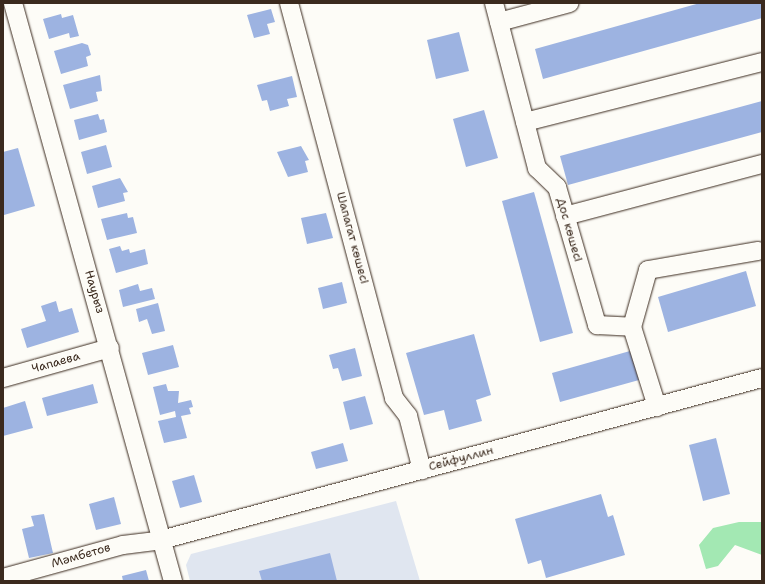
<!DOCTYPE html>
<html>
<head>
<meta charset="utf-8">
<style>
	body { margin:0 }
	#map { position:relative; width:765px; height:584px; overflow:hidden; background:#fdfcf7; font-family:"Shantell Sans",sans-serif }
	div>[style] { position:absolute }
	.built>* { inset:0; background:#e0e6f0 }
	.green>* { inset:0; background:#a3e8b3 }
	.building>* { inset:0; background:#9db3e1 }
	.roads { filter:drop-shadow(0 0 1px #3b2a1e) drop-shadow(0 0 1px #3b2a1e) }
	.minor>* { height:18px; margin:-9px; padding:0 9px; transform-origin:9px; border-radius:9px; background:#fdfcf7 }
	span { translate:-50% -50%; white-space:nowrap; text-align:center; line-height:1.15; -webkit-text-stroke:4px #fdfcf7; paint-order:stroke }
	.street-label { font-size:12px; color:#3b2a1e }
	.frame { position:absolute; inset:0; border:4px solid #3b2a1e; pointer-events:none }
</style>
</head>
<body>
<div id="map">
	<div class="built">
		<i style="clip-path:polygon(396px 501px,420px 581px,190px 581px,186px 565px,191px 554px)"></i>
	</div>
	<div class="green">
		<i style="clip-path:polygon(739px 522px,762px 522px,762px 555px,735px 545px,718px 566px,706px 569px,699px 545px,713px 528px)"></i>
	</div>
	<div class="building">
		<i style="clip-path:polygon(700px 3px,762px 3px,762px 18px,543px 79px,535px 49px)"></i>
		<i style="clip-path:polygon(271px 9px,275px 22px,267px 24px,270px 34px,254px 38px,247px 15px)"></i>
		<i style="clip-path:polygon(61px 14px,62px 18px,73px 15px,79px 36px,70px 38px,69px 33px,49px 39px,43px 19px)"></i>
		<i style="clip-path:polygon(459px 32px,469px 71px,436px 79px,427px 40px)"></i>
		<i style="clip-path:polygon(82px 43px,88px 45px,91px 55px,86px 57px,88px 66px,61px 74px,54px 51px)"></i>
		<i style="clip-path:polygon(100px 75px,102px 91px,96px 92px,98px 101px,70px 109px,63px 85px)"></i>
		<i style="clip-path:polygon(292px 76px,297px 97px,287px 99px,289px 106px,270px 111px,267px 100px,262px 101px,257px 85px)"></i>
		<i style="clip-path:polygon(762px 101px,762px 132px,568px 185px,560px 156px)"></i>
		<i style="clip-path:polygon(484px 110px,498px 158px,466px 167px,453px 119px)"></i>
		<i style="clip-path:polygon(98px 114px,100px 120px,104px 119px,107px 132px,79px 140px,74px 120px)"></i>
		<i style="clip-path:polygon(106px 145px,112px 167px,87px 174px,81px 152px)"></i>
		<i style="clip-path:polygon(301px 146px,309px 160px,305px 161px,308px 172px,288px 177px,277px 152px)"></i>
		<i style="clip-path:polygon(18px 148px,35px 206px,4px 215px,3px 152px)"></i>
		<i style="clip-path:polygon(120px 178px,128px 192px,123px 193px,125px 201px,98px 208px,92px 186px)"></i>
		<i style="clip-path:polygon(534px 192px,573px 333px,540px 342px,502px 201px)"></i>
		<i style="clip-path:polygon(127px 213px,128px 218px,133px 217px,137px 233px,107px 240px,101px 219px)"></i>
		<i style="clip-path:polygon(326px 213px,333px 238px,307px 244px,301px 218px)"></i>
		<i style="clip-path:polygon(120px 246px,122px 251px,129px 249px,130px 253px,145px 249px,148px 264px,116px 273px,109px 249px)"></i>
		<i style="clip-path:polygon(746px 271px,756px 306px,668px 332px,658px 297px)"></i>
		<i style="clip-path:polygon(342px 282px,347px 303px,323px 309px,318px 288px)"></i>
		<i style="clip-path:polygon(138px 284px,140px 291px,152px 288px,155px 299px,123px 307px,119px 290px)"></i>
		<i style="clip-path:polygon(56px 301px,59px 312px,72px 308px,79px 332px,27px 348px,21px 329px,46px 321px,41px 306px)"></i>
		<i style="clip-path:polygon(158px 303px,165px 331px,152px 334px,147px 319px,139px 322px,136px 309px)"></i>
		<i style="clip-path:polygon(474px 334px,491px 395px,476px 400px,482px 421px,449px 430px,444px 410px,424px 415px,406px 353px)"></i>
		<i style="clip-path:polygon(173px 345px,179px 367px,148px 375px,142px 353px)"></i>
		<i style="clip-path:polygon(355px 348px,362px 376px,342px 381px,338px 368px,333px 369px,329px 355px)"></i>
		<i style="clip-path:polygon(630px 351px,639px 380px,560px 402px,552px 373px)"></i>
		<i style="clip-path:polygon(93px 384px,98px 403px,47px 416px,42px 398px)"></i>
		<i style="clip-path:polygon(166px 384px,168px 391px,179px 391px,178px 403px,191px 400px,193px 407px,189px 408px,191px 414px,181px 416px,187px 438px,164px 443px,158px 421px,176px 417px,175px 411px,160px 415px,153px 387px)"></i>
		<i style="clip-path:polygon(365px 396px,373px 424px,350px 430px,343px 402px)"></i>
		<i style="clip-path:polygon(25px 401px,33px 428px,3px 436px,3px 408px)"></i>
		<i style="clip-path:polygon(716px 438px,730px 494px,703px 501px,689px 445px)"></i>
		<i style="clip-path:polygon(343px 443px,348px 461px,316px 469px,311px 452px)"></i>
		<i style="clip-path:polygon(194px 475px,202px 502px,180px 508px,172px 481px)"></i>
		<i style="clip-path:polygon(601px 494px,608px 517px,613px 515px,625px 555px,546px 578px,541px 560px,528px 564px,515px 519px)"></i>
		<i style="clip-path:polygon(114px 497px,121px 524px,96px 530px,89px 504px)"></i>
		<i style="clip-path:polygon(44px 514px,53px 553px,29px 558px,22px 529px,34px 526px,31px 516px)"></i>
		<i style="clip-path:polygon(330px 553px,337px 581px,262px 581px,259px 571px)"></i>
		<i style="clip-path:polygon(146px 570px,149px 581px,123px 581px,122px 576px)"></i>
	</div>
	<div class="roads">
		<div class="minor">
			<i style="left:13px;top:3px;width:600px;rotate:74.53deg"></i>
			<i style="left:289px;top:3px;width:409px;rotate:75.1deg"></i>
			<i style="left:394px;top:398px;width:23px;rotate:52deg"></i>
			<i style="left:408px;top:416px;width:56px;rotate:75.5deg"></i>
			<i style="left:494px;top:3px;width:171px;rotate:75.4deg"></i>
			<i style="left:537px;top:168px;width:28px;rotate:44deg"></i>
			<i style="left:557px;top:187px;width:144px;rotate:73.8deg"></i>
			<i style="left:597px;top:325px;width:35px;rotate:3deg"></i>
			<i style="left:632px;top:327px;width:84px;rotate:72.6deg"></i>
			<i style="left:499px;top:22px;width:73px;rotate:-15deg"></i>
			<i style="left:525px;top:122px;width:244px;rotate:-14.2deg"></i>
			<i style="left:565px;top:216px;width:204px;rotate:-14.8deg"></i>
			<i style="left:632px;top:327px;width:59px;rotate:-74.3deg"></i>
			<i style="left:648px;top:270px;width:112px;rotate:-9.8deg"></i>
			<i style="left:3px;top:378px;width:111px;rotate:-15.7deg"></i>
			<i style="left:3px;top:578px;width:124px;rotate:-15.4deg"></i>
			<i style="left:123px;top:545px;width:38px;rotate:-7deg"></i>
			<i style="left:161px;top:540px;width:622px;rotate:-15.09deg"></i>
		</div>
	</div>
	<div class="street-label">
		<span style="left:569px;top:230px;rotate:74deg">Дос көшесі</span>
		<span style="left:352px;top:238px;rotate:75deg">Шапагат көшесі</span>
		<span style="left:94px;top:292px;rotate:74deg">Наурыз</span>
		<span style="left:56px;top:363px;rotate:-16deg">Чапаева</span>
		<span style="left:461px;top:459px;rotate:-15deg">Сейфуллин</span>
		<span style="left:81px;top:556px;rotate:-16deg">Мәмбетов</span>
	</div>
	<div class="frame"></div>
</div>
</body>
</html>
